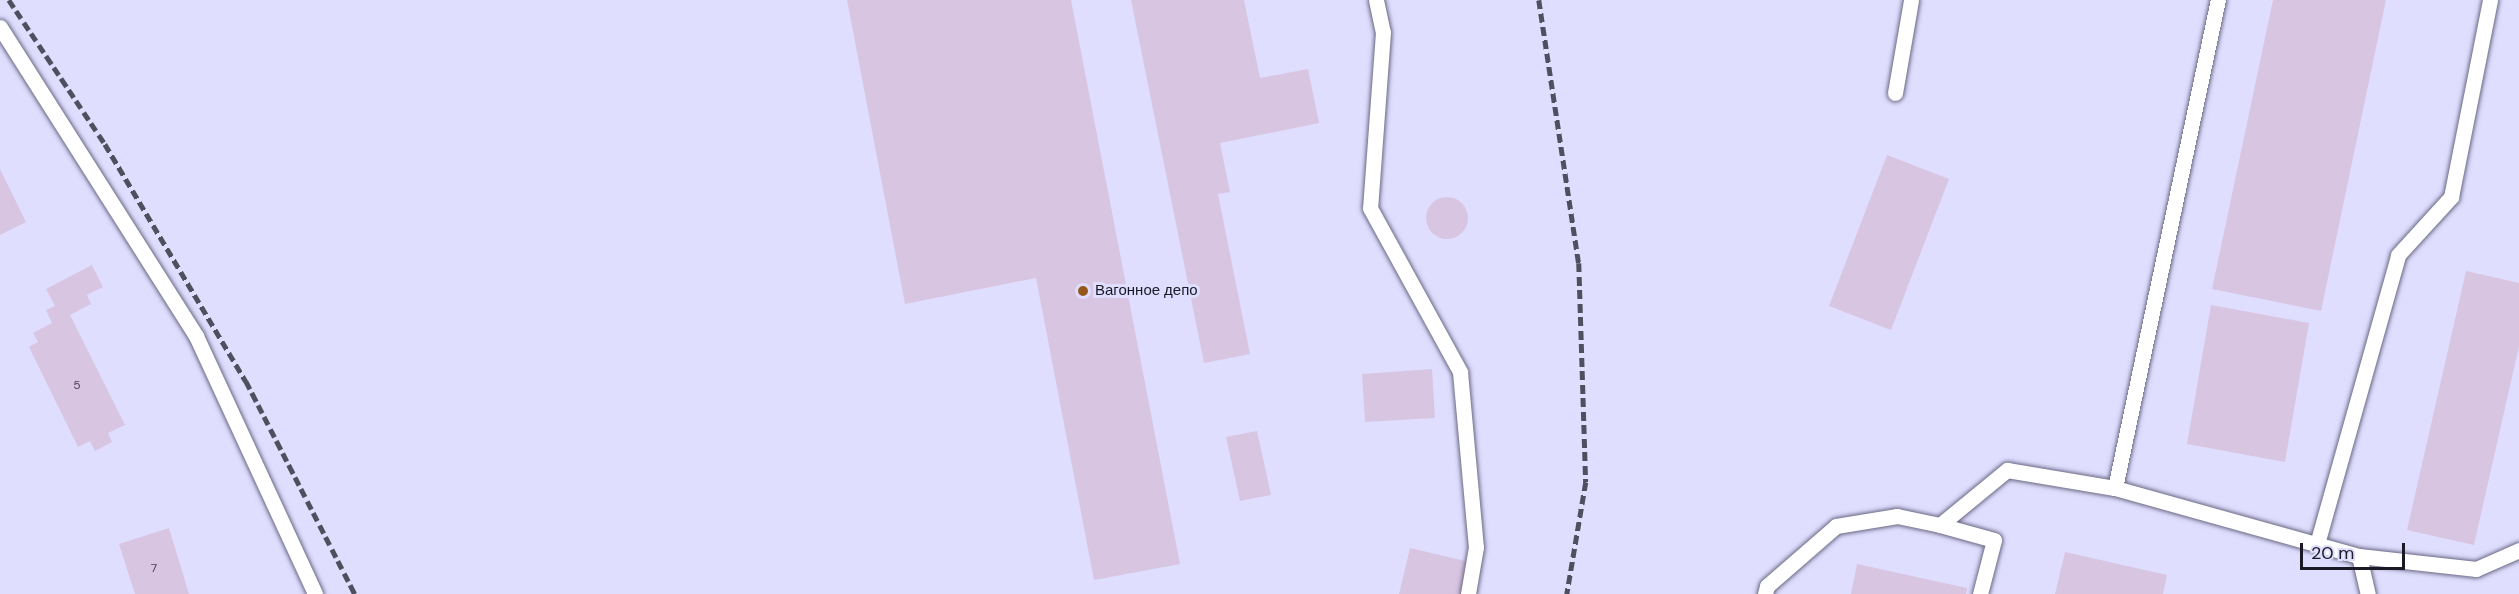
<!DOCTYPE html>
<html>
<head>
<meta charset="utf-8">
<style>
	body { margin:0 }
	#map { position:relative; width:2519px; height:594px; overflow:hidden; background:#dfdefe; font-family:"DM Sans",sans-serif }
	div>[style] { position:absolute }
	.building>* { inset:0; background:#d8c5e2 }
	.round { border-radius:50% }
	.roads { filter:drop-shadow(0 0 2px #6a6884) drop-shadow(0 0 2px #6a6884) }
	.service>* { height:15px; margin:-7.5px; padding:0 7.5px; transform-origin:7.5px; border-radius:7.5px; background:#fff }
	.rail>* { height:4.5px; margin-top:-2.25px; transform-origin:0; background:repeating-linear-gradient(90deg,#504f60 0 9px,transparent 0 13.5px) }
	.dots>* { width:16px; height:16px; translate:-50% -50%; box-sizing:border-box; border:3px solid #dfdefe; border-radius:50% }
	span { translate:-50% -50%; white-space:nowrap; text-align:center; line-height:1.15; -webkit-text-stroke:6px #dfdefe; paint-order:stroke }
	.number-label { font-size:12px; color:#4a4454 }
	.number-label span { -webkit-text-stroke-width:0 }
	.poi-label { font-size:15px; color:#1a1925 }
	.left { translate:0 -50%; text-align:left }
	.scale { position:absolute; left:2300px; top:543px; width:105px; height:27px; box-sizing:border-box; border:3px solid #1a1925; border-top:0; padding-left:8px; font-size:18px; line-height:21px; white-space:nowrap; color:#1a1925; -webkit-text-stroke:4px #dfdefe; paint-order:stroke }
</style>
</head>
<body>
<div id="map">
	<div class="building">
		<i style="clip-path:polygon(847px 0,1071px 0,1180px 564px,1094px 580px,1036px 278px,905px 304px)"></i>
		<i style="clip-path:polygon(1131px 0,1244px 0,1260px 78px,1308px 69px,1319px 123px,1220px 143px,1230px 192px,1218px 194px,1250px 354px,1204px 363px)"></i>
		<i style="clip-path:polygon(2273px 0,2386px 0,2321px 311px,2212px 289px)"></i>
		<i style="clip-path:polygon(1887px 155px,1949px 179px,1891px 330px,1829px 306px)"></i>
		<i style="clip-path:polygon(0 169px,26px 222px,0 235px)"></i>
		<i class="round" style="left:1426px;top:197px;width:42px;height:42px"></i>
		<i style="clip-path:polygon(92px 265px,103px 287px,87px 295px,91px 304px,70px 315px,125px 425px,108px 433px,112px 442px,95px 451px,90px 441px,78px 447px,29px 347px,38px 342px,33px 333px,52px 323px,46px 310px,55px 306px,46px 289px)"></i>
		<i style="clip-path:polygon(2466px 271px,2519px 283px,2519px 346px,2474px 545px,2407px 530px)"></i>
		<i style="clip-path:polygon(2211px 305px,2309px 323px,2285px 462px,2187px 444px)"></i>
		<i style="clip-path:polygon(1432px 369px,1435px 418px,1365px 422px,1362px 374px)"></i>
		<i style="clip-path:polygon(1257px 431px,1271px 495px,1240px 501px,1226px 437px)"></i>
		<i style="clip-path:polygon(169px 528px,189px 594px,135px 594px,119px 544px)"></i>
		<i style="clip-path:polygon(1410px 548px,1482px 565px,1475px 594px,1399px 594px)"></i>
		<i style="clip-path:polygon(2065px 552px,2167px 575px,2163px 594px,2055px 594px)"></i>
		<i style="clip-path:polygon(1857px 564px,1967px 588px,1966px 594px,1851px 594px)"></i>
	</div>
	<div class="roads">
		<div class="service">
			<i style="left:1376px;top:0;width:33px;rotate:78deg"></i>
			<i style="left:1383px;top:32px;width:176px;rotate:94.2deg"></i>
			<i style="left:1370px;top:208px;width:187px;rotate:61.2deg"></i>
			<i style="left:1460px;top:372px;width:176px;rotate:84.8deg"></i>
			<i style="left:1476px;top:547px;width:48px;rotate:99.7deg"></i>
			<i style="left:0;top:27px;width:366px;rotate:57.6deg"></i>
			<i style="left:196px;top:336px;width:284px;rotate:65.2deg"></i>
			<i style="left:1895px;top:93px;width:94px;rotate:-80.2deg"></i>
			<i style="left:2115px;top:488px;width:499px;rotate:-78.1deg"></i>
			<i style="left:1940px;top:525px;width:56px;rotate:15.5deg"></i>
			<i style="left:1994px;top:540px;width:56px;rotate:104.5deg"></i>
			<i style="left:2317px;top:544px;width:300px;rotate:-74.3deg"></i>
			<i style="left:2398px;top:255px;width:79px;rotate:-47.6deg"></i>
			<i style="left:2451px;top:197px;width:201px;rotate:-78.8deg"></i>
			<i style="left:2359px;top:556px;width:39px;rotate:77deg"></i>
			<i style="left:1765px;top:594px;width:8px;rotate:-76deg"></i>
			<i style="left:1767px;top:586px;width:91px;rotate:-41deg"></i>
			<i style="left:1836px;top:526px;width:62px;rotate:-9.3deg"></i>
			<i style="left:1897px;top:516px;width:44px;rotate:11.8deg"></i>
			<i style="left:1940px;top:525px;width:87px;rotate:-39.4deg"></i>
			<i style="left:2007px;top:470px;width:109px;rotate:9.5deg"></i>
			<i style="left:2115px;top:488px;width:253px;rotate:15.6deg"></i>
			<i style="left:2359px;top:556px;width:118px;rotate:6.3deg"></i>
			<i style="left:2476px;top:569px;width:47px;rotate:-23.8deg"></i>
		</div>
	</div>
	<div class="rail">
		<i style="left:9px;top:0;width:173px;rotate:56.3deg"></i>
		<i style="left:105px;top:144px;width:276px;rotate:59.3deg"></i>
		<i style="left:246px;top:381px;width:239px;rotate:62.9deg"></i>
		<i style="left:1539px;top:0;width:266px;rotate:81.4deg"></i>
		<i style="left:1579px;top:263px;width:219px;rotate:88.2deg"></i>
		<i style="left:1586px;top:482px;width:114px;rotate:99.6deg"></i>
	</div>
	<div class="dots">
		<i style="left:1083px;top:291px;background:#95571c"></i>
	</div>
	<div class="number-label">
		<span style="left:77px;top:386px">5</span>
		<span style="left:154px;top:569px">7</span>
	</div>
	<div class="poi-label">
		<span class="left" style="left:1095px;top:291px">Вагонное депо</span>
	</div>
	<div class="scale">20 m</div>
</div>
</body>
</html>
